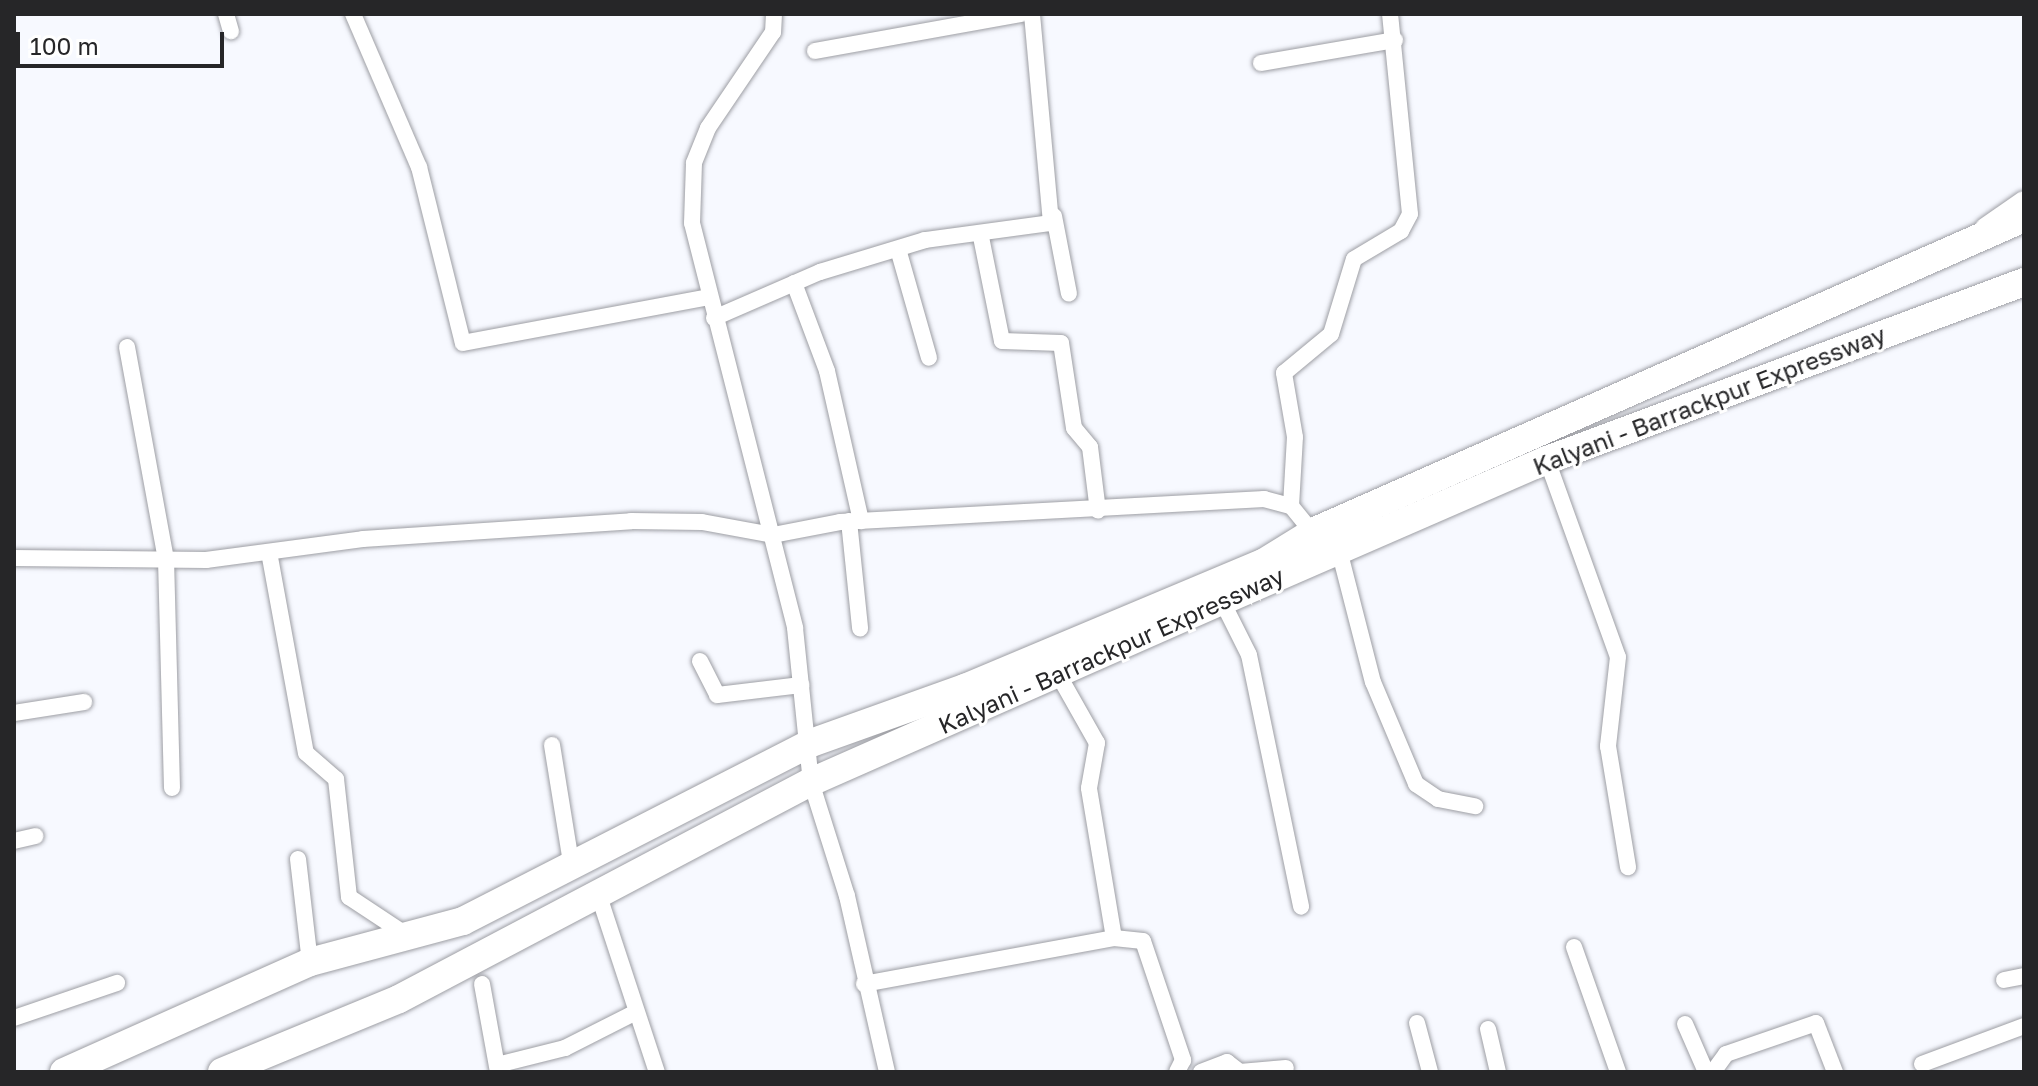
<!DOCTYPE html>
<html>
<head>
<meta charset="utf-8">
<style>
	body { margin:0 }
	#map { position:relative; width:2038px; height:1086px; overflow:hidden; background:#f7f9ff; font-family:"Golos Text",sans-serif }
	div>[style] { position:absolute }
	.roads { filter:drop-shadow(0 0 2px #9d9ea4) drop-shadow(0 0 2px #9d9ea4) }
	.minor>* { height:16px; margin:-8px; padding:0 8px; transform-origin:8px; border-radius:8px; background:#fff }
	.tertiary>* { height:20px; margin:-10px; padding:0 10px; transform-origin:10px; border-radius:10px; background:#fff }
	.trunk>* { height:28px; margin:-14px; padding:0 14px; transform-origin:14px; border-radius:14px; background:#fff }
	span { translate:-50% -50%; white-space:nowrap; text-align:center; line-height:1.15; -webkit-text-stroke:6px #fff; paint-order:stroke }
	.street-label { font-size:24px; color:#262628 }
	.frame { position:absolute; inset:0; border:16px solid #262628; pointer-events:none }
	.scale { position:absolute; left:16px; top:32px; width:208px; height:36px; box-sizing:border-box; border:4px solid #262628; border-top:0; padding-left:10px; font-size:24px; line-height:28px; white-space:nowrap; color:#262628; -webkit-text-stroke:6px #fff; paint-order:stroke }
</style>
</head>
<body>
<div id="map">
	<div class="roads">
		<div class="minor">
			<i style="left:226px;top:14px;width:18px;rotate:74deg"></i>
			<i style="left:353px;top:14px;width:167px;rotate:66.7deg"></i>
			<i style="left:419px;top:167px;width:181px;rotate:76deg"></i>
			<i style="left:463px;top:343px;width:250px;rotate:-10.6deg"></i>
			<i style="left:774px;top:14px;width:18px;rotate:93deg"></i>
			<i style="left:773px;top:32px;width:116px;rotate:124.1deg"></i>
			<i style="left:708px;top:128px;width:38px;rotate:112deg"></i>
			<i style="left:694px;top:163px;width:60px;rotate:91.9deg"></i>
			<i style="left:692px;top:223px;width:418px;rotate:75.7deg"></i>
			<i style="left:795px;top:628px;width:155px;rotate:84.1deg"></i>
			<i style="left:811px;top:782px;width:120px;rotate:72.5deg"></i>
			<i style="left:847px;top:896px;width:180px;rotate:77.2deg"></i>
			<i style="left:815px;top:51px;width:209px;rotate:-10.2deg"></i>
			<i style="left:1261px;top:63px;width:136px;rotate:-9.7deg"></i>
			<i style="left:1054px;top:216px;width:79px;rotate:79.1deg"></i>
			<i style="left:981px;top:237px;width:106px;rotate:78.6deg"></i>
			<i style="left:1002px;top:341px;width:59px;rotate:1.9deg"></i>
			<i style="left:1061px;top:343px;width:86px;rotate:81.3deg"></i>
			<i style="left:1074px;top:428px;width:25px;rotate:50deg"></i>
			<i style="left:1090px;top:447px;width:64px;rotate:82.9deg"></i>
			<i style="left:898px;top:249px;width:113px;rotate:74.1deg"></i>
			<i style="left:794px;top:283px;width:94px;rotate:69.4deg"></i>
			<i style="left:827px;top:371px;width:154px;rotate:77.2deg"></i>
			<i style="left:714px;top:318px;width:116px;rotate:-23.5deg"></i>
			<i style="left:820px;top:272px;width:110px;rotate:-16.9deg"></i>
			<i style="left:925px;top:240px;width:127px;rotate:-7.7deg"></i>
			<i style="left:1051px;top:223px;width:210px;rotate:-95.2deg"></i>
			<i style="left:127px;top:347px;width:216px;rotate:79.6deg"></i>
			<i style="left:166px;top:559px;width:229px;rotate:88.5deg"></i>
			<i style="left:1547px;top:460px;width:209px;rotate:70.2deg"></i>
			<i style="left:1618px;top:657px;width:90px;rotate:96.4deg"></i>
			<i style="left:1608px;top:746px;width:123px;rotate:80.6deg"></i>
			<i style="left:1291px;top:506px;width:69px;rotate:-86.7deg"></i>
			<i style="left:1295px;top:437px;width:65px;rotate:-99.8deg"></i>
			<i style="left:1284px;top:373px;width:61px;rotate:-39.7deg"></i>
			<i style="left:1331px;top:334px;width:78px;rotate:-73deg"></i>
			<i style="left:1354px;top:259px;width:55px;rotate:-30.8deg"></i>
			<i style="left:1401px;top:231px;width:19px;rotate:-62deg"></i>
			<i style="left:1410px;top:214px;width:201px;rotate:-95.7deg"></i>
			<i style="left:849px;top:521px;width:108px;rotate:84.1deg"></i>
			<i style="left:1339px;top:550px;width:136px;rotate:75.6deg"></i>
			<i style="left:1373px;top:682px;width:111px;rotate:67.1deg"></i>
			<i style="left:1416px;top:784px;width:27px;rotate:34deg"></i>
			<i style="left:1438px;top:799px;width:38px;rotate:11deg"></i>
			<i style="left:269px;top:552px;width:204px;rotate:79.6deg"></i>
			<i style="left:306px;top:753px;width:40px;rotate:41deg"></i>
			<i style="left:336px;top:779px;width:119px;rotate:83.7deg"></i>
			<i style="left:349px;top:897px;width:71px;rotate:33.5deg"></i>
			<i style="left:14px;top:558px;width:192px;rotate:0.6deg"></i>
			<i style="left:206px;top:560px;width:158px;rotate:-7.6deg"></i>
			<i style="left:363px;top:539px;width:269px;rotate:-3.8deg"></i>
			<i style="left:631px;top:521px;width:71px;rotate:0.8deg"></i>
			<i style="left:702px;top:522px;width:72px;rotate:10.4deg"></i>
			<i style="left:773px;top:535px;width:68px;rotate:-11deg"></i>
			<i style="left:840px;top:522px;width:425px;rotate:-3.1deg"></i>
			<i style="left:1264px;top:499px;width:28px;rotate:15deg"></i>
			<i style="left:1291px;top:506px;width:41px;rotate:50.9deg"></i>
			<i style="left:1222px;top:601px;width:60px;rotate:63.4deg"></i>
			<i style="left:1249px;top:655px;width:257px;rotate:78.3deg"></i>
			<i style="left:700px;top:661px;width:38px;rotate:63deg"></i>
			<i style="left:717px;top:695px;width:85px;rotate:-6.8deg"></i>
			<i style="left:14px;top:713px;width:71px;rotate:-8.9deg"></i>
			<i style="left:552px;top:745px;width:119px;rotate:80.8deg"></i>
			<i style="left:14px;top:841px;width:22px;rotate:-13deg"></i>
			<i style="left:298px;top:859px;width:104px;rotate:83.4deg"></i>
			<i style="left:598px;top:893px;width:188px;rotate:71.8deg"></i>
			<i style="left:1114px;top:938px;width:29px;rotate:6deg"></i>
			<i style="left:1143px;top:941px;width:126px;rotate:71.4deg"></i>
			<i style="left:1183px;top:1060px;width:13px;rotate:117deg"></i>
			<i style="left:1574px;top:947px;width:133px;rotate:70.6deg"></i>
			<i style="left:2004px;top:980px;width:20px;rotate:-11deg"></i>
			<i style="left:482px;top:984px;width:89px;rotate:79.7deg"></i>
			<i style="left:864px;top:984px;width:254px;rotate:-10.4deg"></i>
			<i style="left:1114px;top:938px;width:152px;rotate:-99.5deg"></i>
			<i style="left:1089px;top:788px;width:46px;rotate:-79.9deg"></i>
			<i style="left:1097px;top:743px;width:79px;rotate:-119.5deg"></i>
			<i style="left:14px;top:1018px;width:109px;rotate:-18.8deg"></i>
			<i style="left:1417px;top:1023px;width:51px;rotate:75.1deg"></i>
			<i style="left:1685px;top:1024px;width:52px;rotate:66.4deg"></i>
			<i style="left:1488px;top:1029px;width:44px;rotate:76.9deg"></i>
			<i style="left:1922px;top:1064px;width:109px;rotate:-20.4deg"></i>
			<i style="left:497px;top:1065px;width:70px;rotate:-14deg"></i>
			<i style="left:565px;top:1048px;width:80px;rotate:-26.9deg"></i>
			<i style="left:1201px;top:1072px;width:28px;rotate:-21deg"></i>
			<i style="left:1227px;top:1062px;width:16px;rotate:38deg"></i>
			<i style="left:1240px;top:1072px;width:46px;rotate:-5deg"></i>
			<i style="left:1713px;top:1072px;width:22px;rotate:-54deg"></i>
			<i style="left:1726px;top:1054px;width:95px;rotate:-19deg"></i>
			<i style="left:1816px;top:1023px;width:53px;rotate:68.8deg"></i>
		</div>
		<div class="tertiary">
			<i style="left:1985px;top:228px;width:47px;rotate:-34.7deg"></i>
		</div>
		<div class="trunk">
			<i style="left:64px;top:1072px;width:269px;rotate:-24.1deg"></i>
			<i style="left:310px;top:962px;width:158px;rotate:-15deg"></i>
			<i style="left:463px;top:921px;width:391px;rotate:-27.1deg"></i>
			<i style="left:811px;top:743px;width:164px;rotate:-19.7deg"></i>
			<i style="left:965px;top:688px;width:323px;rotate:-22.8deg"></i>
			<i style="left:1263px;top:563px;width:61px;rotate:-31.6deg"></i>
			<i style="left:1315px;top:531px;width:775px;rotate:-23.82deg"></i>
			<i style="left:222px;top:1072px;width:191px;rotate:-22.4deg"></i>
			<i style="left:399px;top:999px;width:466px;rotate:-27.8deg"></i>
			<i style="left:811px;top:782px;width:449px;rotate:-23.8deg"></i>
			<i style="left:1222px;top:601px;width:354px;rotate:-23.5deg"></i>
			<i style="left:1547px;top:460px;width:509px;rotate:-20.46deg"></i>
		</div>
	</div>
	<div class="street-label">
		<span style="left:1709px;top:400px;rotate:-21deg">Kalyani - Barrackpur Expressway</span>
		<span style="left:1111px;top:650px;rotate:-24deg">Kalyani - Barrackpur Expressway</span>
	</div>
	<div class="frame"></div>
	<div class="scale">100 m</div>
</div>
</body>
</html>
